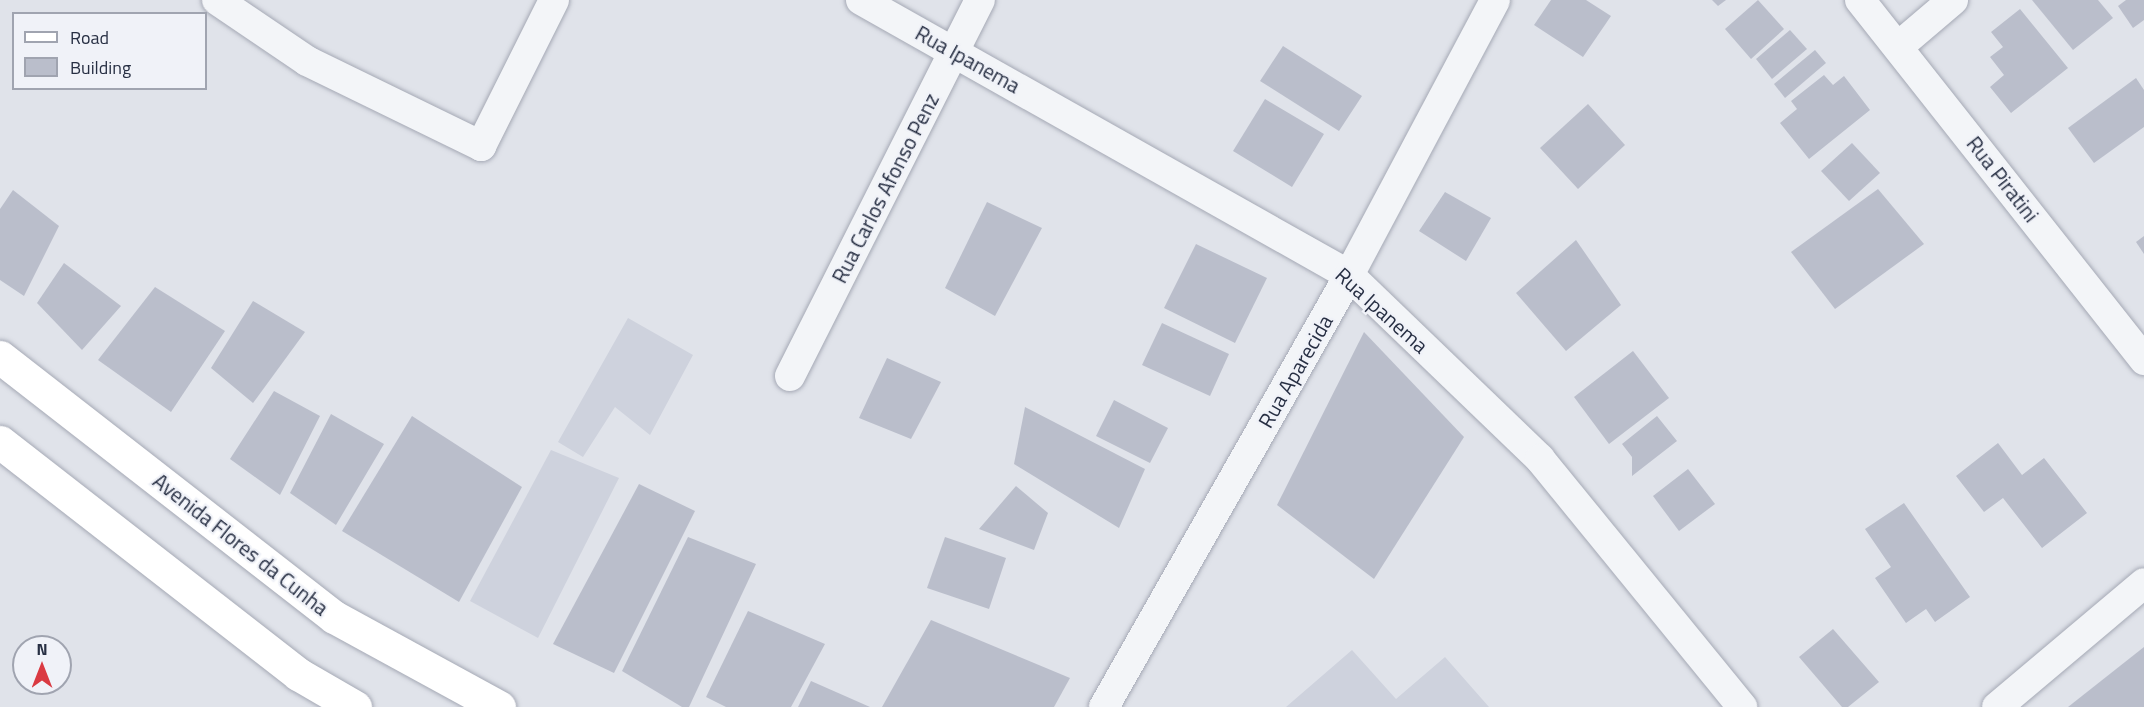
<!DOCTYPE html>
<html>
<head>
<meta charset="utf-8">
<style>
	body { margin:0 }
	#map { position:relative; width:2144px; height:707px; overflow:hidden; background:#e0e3ea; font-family:"Titillium Web",sans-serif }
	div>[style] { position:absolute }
	.built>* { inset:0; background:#ced2dd }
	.building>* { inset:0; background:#babecb }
	.roads { filter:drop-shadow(0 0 2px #a5a9b5) drop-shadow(0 0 2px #a5a9b5) }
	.street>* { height:30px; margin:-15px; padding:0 15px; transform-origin:15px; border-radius:15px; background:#f3f5f8 }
	.secondary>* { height:33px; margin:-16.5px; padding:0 16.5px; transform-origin:16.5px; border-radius:16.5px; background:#fff }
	span { translate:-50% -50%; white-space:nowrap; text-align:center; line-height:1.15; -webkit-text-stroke:4.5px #f0f2f8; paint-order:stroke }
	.street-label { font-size:21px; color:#272f43 }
	.legend { position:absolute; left:12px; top:12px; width:195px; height:78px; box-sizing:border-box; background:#f0f2f8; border:2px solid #a0a4b0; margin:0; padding:8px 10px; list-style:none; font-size:18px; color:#272f43 }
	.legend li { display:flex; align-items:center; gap:12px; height:30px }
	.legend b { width:30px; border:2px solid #a0a4b0 }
	.north { position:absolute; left:12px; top:635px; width:60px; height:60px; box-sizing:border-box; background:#f0f2f8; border:2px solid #a0a4b0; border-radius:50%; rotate:0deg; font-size:16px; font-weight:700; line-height:24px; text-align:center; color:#272f43 }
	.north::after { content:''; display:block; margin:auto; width:21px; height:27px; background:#da3a42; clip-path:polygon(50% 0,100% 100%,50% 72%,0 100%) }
</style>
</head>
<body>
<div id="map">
	<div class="built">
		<i style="clip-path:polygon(628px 318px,693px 355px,650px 435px,615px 407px,583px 457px,558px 442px)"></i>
		<i style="clip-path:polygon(551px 450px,619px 478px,538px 638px,470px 601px)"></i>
		<i style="clip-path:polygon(1352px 650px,1396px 699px,1445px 657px,1489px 707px,1286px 707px)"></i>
	</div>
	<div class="building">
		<i style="clip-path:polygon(1551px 0,1586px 0,1611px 16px,1583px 57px,1534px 25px)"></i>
		<i style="clip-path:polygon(1712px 0,1726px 0,1718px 6px)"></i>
		<i style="clip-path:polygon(1758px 0,1784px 29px,1751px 59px,1725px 29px)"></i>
		<i style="clip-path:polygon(2032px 0,2098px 0,2113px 18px,2073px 50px)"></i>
		<i style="clip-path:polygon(2126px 0,2144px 0,2144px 20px,2133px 28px,2118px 6px)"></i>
		<i style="clip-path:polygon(2020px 9px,2068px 68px,2011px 113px,1990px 87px,2004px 75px,1990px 57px,2003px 47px,1991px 32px)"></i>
		<i style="clip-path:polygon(1790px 30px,1807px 49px,1772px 79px,1756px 59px)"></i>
		<i style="clip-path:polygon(1283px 46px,1362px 96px,1339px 131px,1260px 81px)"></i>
		<i style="clip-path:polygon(1815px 50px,1826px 63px,1785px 98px,1774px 84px)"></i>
		<i style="clip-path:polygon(1824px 75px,1833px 85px,1844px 76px,1870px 110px,1809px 159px,1780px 123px,1797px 109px,1791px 101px)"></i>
		<i style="clip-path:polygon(2136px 78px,2144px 90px,2144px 127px,2094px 163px,2068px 128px)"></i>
		<i style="clip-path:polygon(1265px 99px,1324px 134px,1292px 187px,1233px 151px)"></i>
		<i style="clip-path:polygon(1588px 104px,1625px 145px,1578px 189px,1540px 148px)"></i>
		<i style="clip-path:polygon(1852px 143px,1880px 173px,1849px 201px,1821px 171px)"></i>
		<i style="clip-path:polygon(1878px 189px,1924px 244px,1835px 309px,1791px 252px)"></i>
		<i style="clip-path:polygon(13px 190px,59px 226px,24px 296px,0 280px,0 209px)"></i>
		<i style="clip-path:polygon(1445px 192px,1491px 218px,1466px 261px,1419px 231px)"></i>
		<i style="clip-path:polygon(987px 202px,1042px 228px,995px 316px,945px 288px)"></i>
		<i style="clip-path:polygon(2144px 236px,2144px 254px,2136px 242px)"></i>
		<i style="clip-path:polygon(1576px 240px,1621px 305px,1566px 351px,1516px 293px)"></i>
		<i style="clip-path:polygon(1196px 244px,1267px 278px,1235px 343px,1164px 308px)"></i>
		<i style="clip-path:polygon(64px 263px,121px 306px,82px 350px,37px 303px)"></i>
		<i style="clip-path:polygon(155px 287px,225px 331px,171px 412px,98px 360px)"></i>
		<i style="clip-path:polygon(253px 301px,305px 332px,253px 403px,211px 368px)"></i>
		<i style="clip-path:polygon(1162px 323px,1229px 354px,1210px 396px,1142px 365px)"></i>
		<i style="clip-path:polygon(1364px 332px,1464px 437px,1374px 579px,1277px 505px)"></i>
		<i style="clip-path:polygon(1633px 351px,1669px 398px,1609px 444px,1574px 397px)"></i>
		<i style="clip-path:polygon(887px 358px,941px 382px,911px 439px,859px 418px)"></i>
		<i style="clip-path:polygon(274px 391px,320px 416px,280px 495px,230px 459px)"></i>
		<i style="clip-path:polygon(1114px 400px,1168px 428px,1150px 463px,1096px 436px)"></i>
		<i style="clip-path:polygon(1025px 407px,1145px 469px,1119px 528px,1014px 464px)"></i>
		<i style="clip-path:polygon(331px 414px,384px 444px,336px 525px,290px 493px)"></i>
		<i style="clip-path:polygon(412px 416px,522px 487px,459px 602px,342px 531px)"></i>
		<i style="clip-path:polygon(1657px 416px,1677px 441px,1632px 476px,1632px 457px,1622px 444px)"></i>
		<i style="clip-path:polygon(1998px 443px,2022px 475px,2044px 458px,2087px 513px,2042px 548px,2003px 498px,1984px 512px,1956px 476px)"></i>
		<i style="clip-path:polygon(1688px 469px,1715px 504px,1679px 531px,1653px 496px)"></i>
		<i style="clip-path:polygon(639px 484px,695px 511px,614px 673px,553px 644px)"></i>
		<i style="clip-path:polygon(1016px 486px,1048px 513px,1034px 550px,979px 529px)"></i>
		<i style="clip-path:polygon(1904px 503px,1970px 597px,1935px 622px,1926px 609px,1906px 623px,1875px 578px,1891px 567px,1865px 529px)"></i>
		<i style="clip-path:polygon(688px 537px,756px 564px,689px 707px,682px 707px,622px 671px)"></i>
		<i style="clip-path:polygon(945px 537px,1006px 558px,989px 609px,927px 588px)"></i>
		<i style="clip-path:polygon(748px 611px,825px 644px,791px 707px,726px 707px,706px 697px)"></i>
		<i style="clip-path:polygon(931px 620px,1070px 678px,1054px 707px,882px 707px)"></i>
		<i style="clip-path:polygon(1833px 629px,1879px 682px,1848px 707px,1842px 707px,1799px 657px)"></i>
		<i style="clip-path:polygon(2144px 647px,2144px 707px,2068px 707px)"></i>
		<i style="clip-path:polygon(811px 681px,870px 707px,798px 707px)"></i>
	</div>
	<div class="roads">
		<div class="street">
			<i style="left:217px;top:0;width:109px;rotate:34.1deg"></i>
			<i style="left:307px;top:61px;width:194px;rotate:26deg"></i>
			<i style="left:481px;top:146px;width:163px;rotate:-63.4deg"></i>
			<i style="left:861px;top:0;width:560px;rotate:29.4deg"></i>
			<i style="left:1349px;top:275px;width:265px;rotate:43.9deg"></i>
			<i style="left:1540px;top:459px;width:320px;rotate:50.8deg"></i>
			<i style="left:1860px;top:0;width:459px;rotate:51.7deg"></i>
			<i style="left:1899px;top:46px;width:71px;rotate:-40.4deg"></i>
			<i style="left:790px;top:376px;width:421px;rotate:-63.2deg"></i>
			<i style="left:1104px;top:707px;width:497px;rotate:-60.4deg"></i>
			<i style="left:1349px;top:275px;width:311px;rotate:-62deg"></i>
			<i style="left:1997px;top:707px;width:192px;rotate:-40.1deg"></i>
		</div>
		<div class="secondary">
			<i style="left:0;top:357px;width:423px;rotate:37.9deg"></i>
			<i style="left:334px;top:617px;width:188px;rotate:28.6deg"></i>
			<i style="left:0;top:442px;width:378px;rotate:37.9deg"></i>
			<i style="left:298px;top:674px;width:66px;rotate:30.1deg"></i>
		</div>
	</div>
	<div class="street-label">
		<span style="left:968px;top:59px;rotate:29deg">Rua Ipanema</span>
		<span style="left:2003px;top:179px;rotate:52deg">Rua Piratini</span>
		<span style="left:885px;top:188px;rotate:-63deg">Rua Carlos Afonso Penz</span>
		<span style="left:1382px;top:310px;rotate:42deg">Rua Ipanema</span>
		<span style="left:1295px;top:371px;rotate:-60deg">Rua Aparecida</span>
		<span style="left:241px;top:544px;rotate:38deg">Avenida Flores da Cunha</span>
	</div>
	<ul class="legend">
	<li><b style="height:8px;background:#fff"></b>Road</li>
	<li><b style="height:16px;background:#babecb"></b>Building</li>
	</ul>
	<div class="north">N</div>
</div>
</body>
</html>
